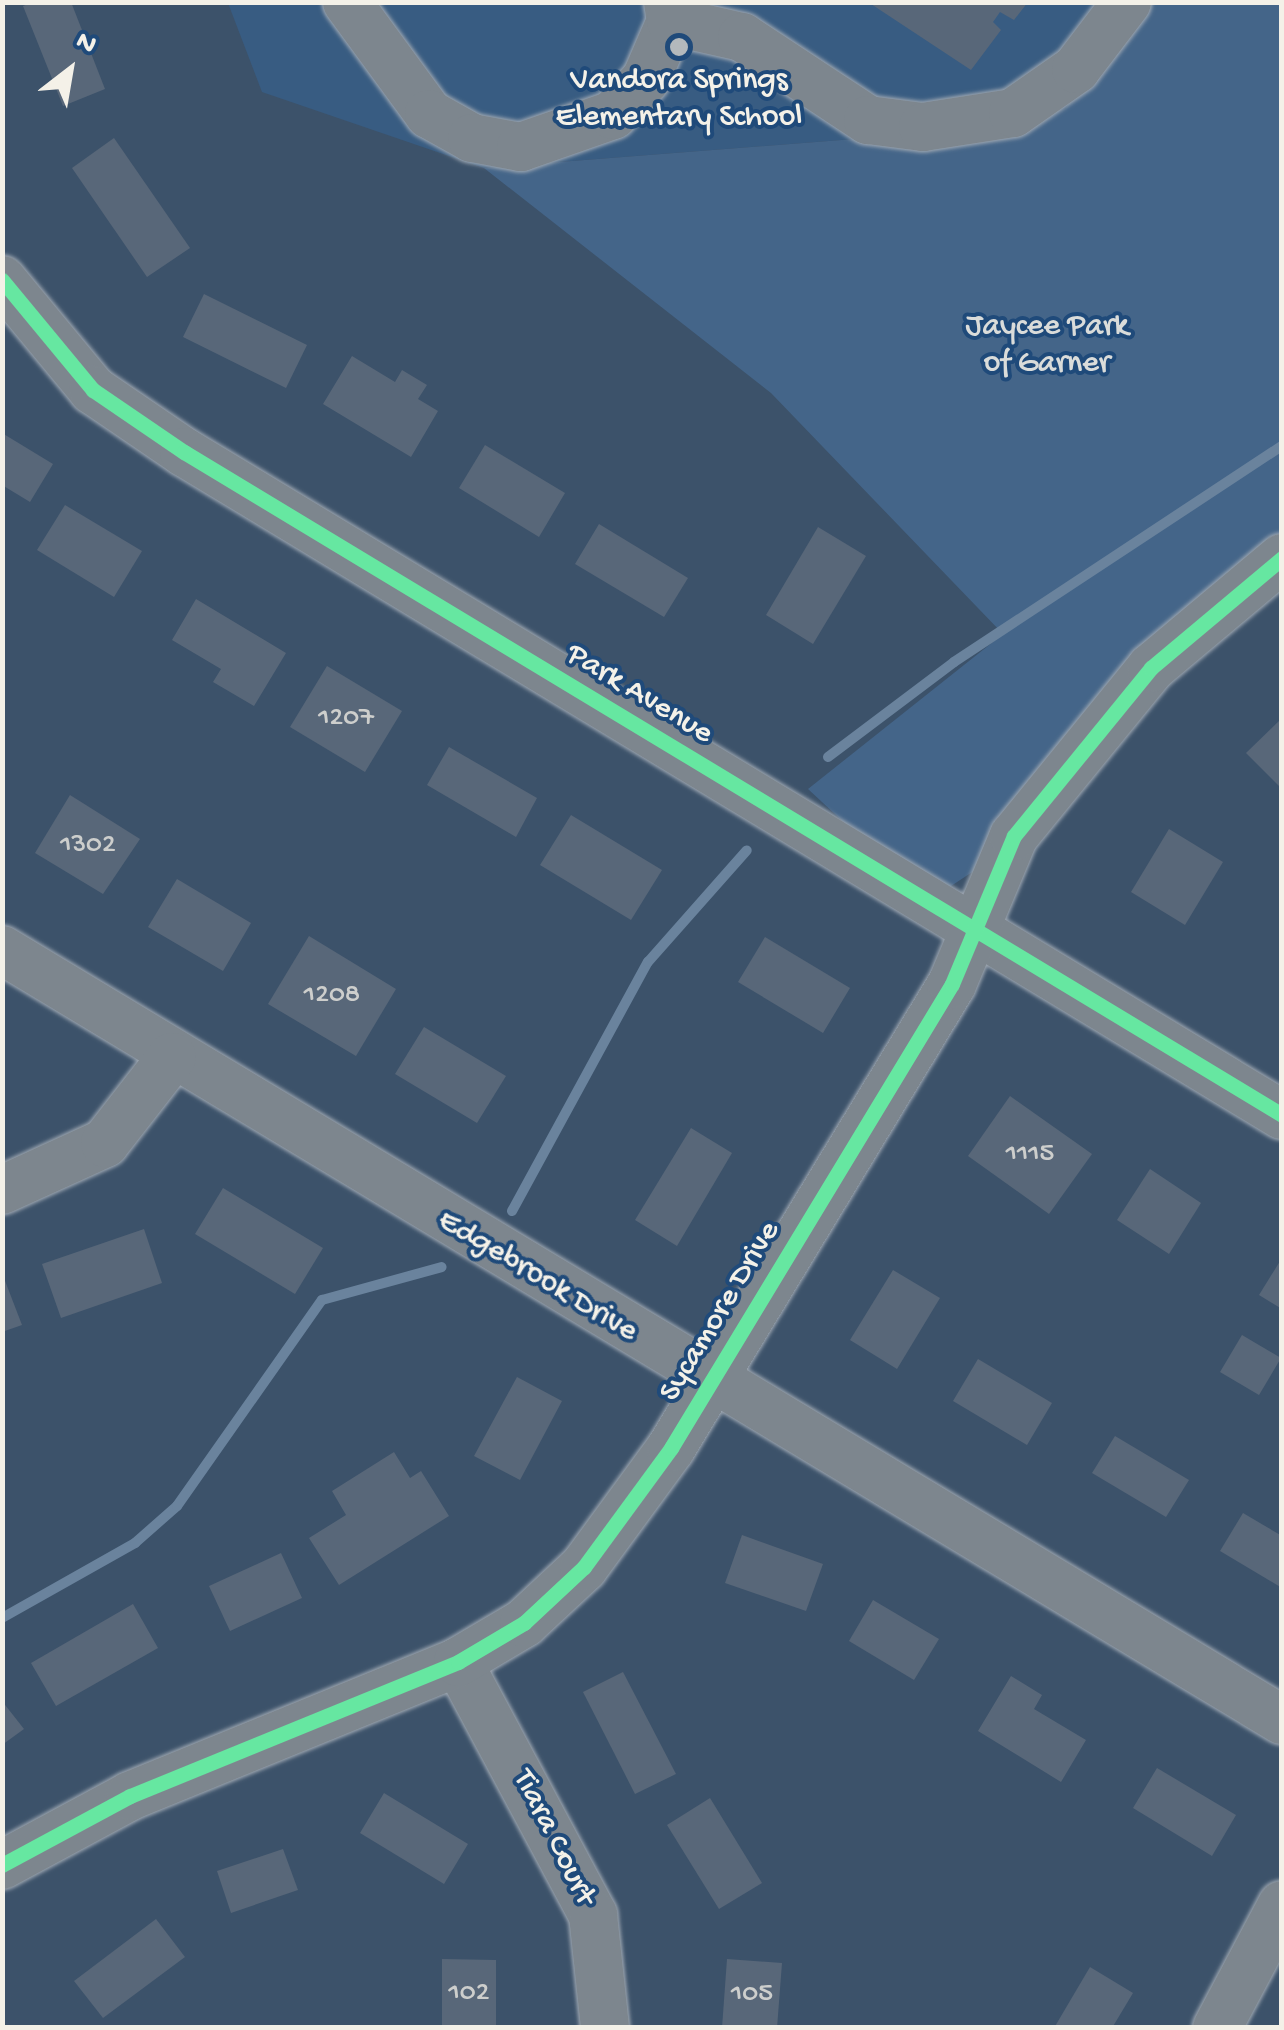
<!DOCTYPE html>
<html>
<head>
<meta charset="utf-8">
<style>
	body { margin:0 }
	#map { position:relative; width:1284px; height:2030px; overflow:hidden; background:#3c526a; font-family:"Gochi Hand",sans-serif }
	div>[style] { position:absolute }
	.built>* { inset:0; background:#385c82 }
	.green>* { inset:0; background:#446589 }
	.stream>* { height:10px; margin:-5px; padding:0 5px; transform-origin:5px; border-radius:5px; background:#6a839d }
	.building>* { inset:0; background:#586779 }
	.roads { filter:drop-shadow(0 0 2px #9fa8b2) drop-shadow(0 0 2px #9fa8b2) }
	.minor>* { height:48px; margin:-24px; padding:0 24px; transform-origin:24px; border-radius:24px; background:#7d868e }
	.cycleway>* { height:15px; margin:-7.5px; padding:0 7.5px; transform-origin:7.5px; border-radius:7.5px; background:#66e7a1 }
	.dots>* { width:28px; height:28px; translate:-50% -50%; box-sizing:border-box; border:5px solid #1f4a7a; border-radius:50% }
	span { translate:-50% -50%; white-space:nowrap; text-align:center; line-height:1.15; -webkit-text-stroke:8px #1f4a7a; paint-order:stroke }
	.number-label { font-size:28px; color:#cdcecc }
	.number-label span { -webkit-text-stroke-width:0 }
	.poi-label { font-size:32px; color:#f4f1e8 }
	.park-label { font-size:32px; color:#dadcda }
	.street-label { font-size:32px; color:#f4f1e8 }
	.frame { position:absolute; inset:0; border:5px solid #f4f1e8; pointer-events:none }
	.north { position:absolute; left:20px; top:20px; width:100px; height:100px; -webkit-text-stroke:8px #1f4a7a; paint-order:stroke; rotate:31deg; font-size:28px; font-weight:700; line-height:40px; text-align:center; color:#f4f1e8 }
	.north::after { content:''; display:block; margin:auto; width:35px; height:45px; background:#f4f1e8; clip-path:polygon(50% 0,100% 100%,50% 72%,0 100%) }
</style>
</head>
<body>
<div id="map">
	<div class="built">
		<i style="clip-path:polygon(228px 3px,1148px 3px,1065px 109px,867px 138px,484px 168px,262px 92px)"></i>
	</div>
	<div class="green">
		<i style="clip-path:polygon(1148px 3px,1281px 3px,1281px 534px,992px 859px,948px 888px,850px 828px,808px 789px,1003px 634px,771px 393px,484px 168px,867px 138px,1065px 109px)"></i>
	</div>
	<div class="stream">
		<i style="left:828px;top:757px;width:158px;rotate:-37deg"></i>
		<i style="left:954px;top:662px;width:393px;rotate:-33.4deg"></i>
		<i style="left:512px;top:1211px;width:284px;rotate:-61.4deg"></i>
		<i style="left:648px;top:962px;width:149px;rotate:-48.5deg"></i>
		<i style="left:2px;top:1618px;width:153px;rotate:-29.4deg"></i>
		<i style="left:135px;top:1543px;width:56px;rotate:-41.4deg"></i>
		<i style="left:177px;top:1506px;width:252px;rotate:-54.9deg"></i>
		<i style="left:322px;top:1300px;width:124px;rotate:-15.4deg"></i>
	</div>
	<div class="building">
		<i style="clip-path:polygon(33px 2px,71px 2px,105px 89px,63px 106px,23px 6px)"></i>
		<i style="clip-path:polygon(868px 2px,1028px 2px,1014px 20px,1000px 12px,993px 22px,1001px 30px,971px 70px)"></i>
		<i style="clip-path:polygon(114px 138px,190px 248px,147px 277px,72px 168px)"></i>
		<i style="clip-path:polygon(204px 294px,307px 345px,286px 388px,183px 337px)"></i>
		<i style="clip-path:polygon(352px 356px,395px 382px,402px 370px,427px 385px,418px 399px,438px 411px,411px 457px,323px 404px)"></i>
		<i style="clip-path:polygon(2px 433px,53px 464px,30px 502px,2px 485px)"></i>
		<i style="clip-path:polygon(485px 445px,565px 493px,539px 537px,459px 488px)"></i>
		<i style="clip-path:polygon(65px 505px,142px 551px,114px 597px,37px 550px)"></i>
		<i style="clip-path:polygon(599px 524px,688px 578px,664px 617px,575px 564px)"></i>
		<i style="clip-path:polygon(818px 527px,866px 556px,813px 644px,766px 615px)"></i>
		<i style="clip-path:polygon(196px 599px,286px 653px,254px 706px,213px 682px,221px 669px,172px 640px)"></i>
		<i style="clip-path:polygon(327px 666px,402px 711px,365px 772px,290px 727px)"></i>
		<i style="clip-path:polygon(1282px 718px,1282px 789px,1246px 753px)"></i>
		<i style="clip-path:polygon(449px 747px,537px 798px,516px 837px,427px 785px)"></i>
		<i style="clip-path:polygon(70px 795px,140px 839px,103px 894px,35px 853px)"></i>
		<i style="clip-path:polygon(571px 815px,662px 870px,631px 920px,540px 865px)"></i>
		<i style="clip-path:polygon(1169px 829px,1223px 862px,1185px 925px,1131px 892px)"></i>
		<i style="clip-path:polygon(177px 879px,251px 923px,223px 971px,148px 927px)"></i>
		<i style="clip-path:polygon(309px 936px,396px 989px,356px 1056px,268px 1004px)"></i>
		<i style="clip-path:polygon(765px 937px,850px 988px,823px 1033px,738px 982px)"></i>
		<i style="clip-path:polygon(424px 1027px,506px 1076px,477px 1123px,395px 1074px)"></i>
		<i style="clip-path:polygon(1010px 1096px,1092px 1154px,1049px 1214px,968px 1156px)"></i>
		<i style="clip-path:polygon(691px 1128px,732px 1153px,677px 1246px,635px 1220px)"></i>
		<i style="clip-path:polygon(1150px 1169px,1201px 1203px,1169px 1254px,1117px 1220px)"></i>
		<i style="clip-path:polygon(223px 1188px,323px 1248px,295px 1294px,195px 1234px)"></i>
		<i style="clip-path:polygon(144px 1229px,162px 1283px,61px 1318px,42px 1264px)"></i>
		<i style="clip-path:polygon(1282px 1258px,1282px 1309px,1259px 1295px)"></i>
		<i style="clip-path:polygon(893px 1270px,940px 1298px,897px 1369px,850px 1340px)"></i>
		<i style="clip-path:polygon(2px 1273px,22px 1325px,2px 1332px)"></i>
		<i style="clip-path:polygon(1242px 1335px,1281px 1358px,1259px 1395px,1220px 1372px)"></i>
		<i style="clip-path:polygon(978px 1359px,1052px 1403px,1027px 1445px,953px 1401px)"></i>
		<i style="clip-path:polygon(517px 1377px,562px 1401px,520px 1480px,474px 1456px)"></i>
		<i style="clip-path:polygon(1115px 1436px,1189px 1480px,1166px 1517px,1092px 1473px)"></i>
		<i style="clip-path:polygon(394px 1452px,410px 1478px,421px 1471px,449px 1516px,339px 1585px,309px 1538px,346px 1515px,332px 1491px)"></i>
		<i style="clip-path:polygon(1243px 1513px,1282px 1536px,1282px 1588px,1220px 1551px)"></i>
		<i style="clip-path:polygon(742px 1535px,823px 1564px,806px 1611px,725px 1583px)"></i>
		<i style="clip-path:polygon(281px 1553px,302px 1598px,230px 1631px,209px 1586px)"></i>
		<i style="clip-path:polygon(873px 1600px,939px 1639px,914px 1680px,849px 1641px)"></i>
		<i style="clip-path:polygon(133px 1604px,158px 1648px,56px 1706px,31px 1663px)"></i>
		<i style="clip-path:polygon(623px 1672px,676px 1774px,635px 1794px,583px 1692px)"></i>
		<i style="clip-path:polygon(1011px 1676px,1042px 1695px,1034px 1709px,1086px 1740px,1061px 1782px,978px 1731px)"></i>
		<i style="clip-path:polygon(2px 1701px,24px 1729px,2px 1745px)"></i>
		<i style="clip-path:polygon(1157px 1768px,1236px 1815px,1212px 1856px,1133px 1808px)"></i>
		<i style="clip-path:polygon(384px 1793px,468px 1844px,444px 1884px,360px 1833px)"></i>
		<i style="clip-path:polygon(710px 1798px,762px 1883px,719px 1909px,667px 1825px)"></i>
		<i style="clip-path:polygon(283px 1849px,298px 1890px,231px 1913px,217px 1871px)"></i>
		<i style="clip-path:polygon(156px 1919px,185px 1957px,103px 2018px,74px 1981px)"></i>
		<i style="clip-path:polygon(442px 1959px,496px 1960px,496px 2028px,442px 2028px)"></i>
		<i style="clip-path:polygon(727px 1959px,782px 1963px,777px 2028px,722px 2028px)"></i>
		<i style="clip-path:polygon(1090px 1967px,1133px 1993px,1112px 2028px,1054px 2028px)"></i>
	</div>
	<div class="roads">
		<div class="minor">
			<i style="left:347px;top:2px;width:139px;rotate:53.8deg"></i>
			<i style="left:429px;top:114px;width:49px;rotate:29.2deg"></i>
			<i style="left:472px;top:138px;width:50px;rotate:10.4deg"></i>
			<i style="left:521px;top:147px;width:97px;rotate:-19.2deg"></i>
			<i style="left:613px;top:115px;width:49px;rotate:-47.5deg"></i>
			<i style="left:646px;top:79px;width:63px;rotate:-66.7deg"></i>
			<i style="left:671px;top:21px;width:19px;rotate:-99deg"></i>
			<i style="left:671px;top:21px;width:73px;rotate:12.7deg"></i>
			<i style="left:742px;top:37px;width:151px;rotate:33.4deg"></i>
			<i style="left:868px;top:120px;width:55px;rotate:7.3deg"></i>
			<i style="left:923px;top:127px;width:91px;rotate:-8.8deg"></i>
			<i style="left:1013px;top:113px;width:77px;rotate:-34.9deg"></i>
			<i style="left:1076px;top:69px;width:84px;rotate:-52.7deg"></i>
			<i style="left:2px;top:280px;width:143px;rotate:50.4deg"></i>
			<i style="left:93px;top:390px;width:110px;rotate:34.3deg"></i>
			<i style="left:184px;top:452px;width:1283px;rotate:31.12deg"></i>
			<i style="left:2px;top:950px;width:1494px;rotate:31.03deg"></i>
			<i style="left:2px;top:1190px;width:113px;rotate:-24.5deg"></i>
			<i style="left:105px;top:1143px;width:109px;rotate:-52.1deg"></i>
			<i style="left:458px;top:1662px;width:287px;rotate:61.9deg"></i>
			<i style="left:593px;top:1915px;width:114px;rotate:83.9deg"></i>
			<i style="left:2px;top:1865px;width:145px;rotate:-28.3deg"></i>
			<i style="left:130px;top:1796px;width:354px;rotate:-22.2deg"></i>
			<i style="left:458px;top:1662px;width:77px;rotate:-30.6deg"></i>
			<i style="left:524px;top:1623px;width:82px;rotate:-43deg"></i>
			<i style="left:584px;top:1567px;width:147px;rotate:-53.8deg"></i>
			<i style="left:671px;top:1448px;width:542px;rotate:-58.8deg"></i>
			<i style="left:952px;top:984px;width:160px;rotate:-67.3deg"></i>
			<i style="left:1014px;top:836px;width:217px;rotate:-50.8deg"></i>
			<i style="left:1151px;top:668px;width:171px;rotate:-40deg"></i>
			<i style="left:1217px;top:2028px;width:139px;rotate:-62.1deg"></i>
		</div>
	</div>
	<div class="cycleway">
		<i style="left:2px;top:280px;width:143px;rotate:50.4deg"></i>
		<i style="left:93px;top:390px;width:110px;rotate:34.3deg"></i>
		<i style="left:184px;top:452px;width:1283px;rotate:31.12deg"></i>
		<i style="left:2px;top:1865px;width:145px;rotate:-28.3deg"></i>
		<i style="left:130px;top:1796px;width:354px;rotate:-22.2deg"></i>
		<i style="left:458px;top:1662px;width:77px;rotate:-30.6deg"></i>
		<i style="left:524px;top:1623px;width:82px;rotate:-43deg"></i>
		<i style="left:584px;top:1567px;width:147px;rotate:-53.8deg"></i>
		<i style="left:671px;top:1448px;width:542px;rotate:-58.8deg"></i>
		<i style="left:952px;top:984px;width:160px;rotate:-67.3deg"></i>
		<i style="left:1014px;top:836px;width:217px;rotate:-50.8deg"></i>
		<i style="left:1151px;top:668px;width:171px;rotate:-40deg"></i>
	</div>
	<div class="dots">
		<i style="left:679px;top:47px;background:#b4b9bc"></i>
	</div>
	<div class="number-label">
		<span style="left:346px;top:719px">1207</span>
		<span style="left:88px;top:846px">1302</span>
		<span style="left:332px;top:996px">1208</span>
		<span style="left:1030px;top:1155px">1115</span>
		<span style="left:469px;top:1994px">102</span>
		<span style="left:752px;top:1995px">105</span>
	</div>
	<div class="poi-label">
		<span style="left:679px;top:100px">Vandora Springs<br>Elementary School</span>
	</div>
	<div class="park-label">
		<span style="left:1047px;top:346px">Jaycee Park<br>of Garner</span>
	</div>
	<div class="street-label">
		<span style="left:639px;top:695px;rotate:31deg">Park Avenue</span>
		<span style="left:537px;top:1277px;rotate:31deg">Edgebrook Drive</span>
		<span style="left:721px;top:1312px;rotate:-59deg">Sycamore Drive</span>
		<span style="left:553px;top:1838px;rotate:63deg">Tiara Court</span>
	</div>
	<div class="frame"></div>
	<div class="north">N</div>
</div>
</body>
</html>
